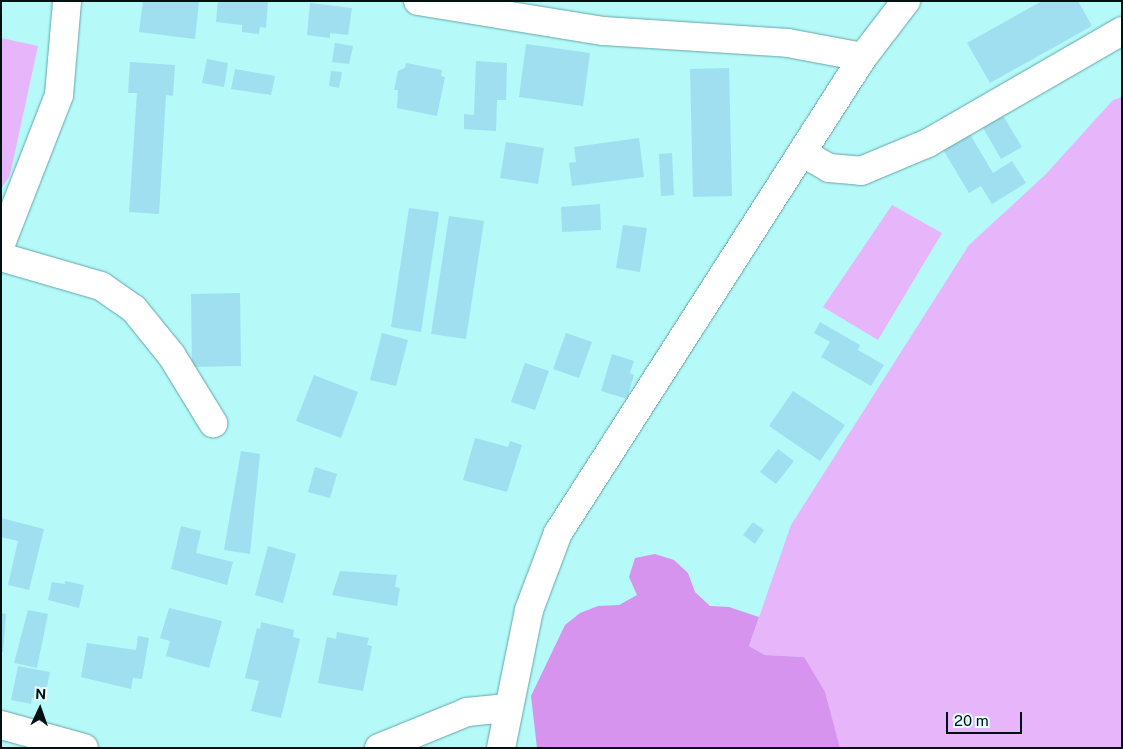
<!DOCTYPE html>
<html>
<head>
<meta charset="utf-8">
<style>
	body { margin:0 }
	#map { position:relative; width:1123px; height:749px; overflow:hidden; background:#b5f9f9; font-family:"Public Sans",sans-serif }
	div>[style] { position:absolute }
	.green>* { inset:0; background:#e7b6fa }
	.forest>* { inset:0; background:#d794ef }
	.building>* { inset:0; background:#a0dff0 }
	.roads { filter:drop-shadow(0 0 1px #63a6a6) drop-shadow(0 0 1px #63a6a6) }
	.minor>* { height:28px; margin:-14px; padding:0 14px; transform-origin:14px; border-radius:14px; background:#fff }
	span { translate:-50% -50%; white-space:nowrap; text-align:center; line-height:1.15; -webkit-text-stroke:4px #e4fefe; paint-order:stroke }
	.frame { position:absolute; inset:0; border:2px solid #001112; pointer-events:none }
	.north { position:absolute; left:15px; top:684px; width:50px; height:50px; -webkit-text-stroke:4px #e4fefe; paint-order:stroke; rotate:3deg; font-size:14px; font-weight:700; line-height:20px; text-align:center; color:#001112 }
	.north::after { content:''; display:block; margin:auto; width:18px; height:22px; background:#001112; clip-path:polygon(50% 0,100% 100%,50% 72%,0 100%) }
	.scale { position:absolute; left:946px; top:712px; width:76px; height:22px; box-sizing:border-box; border:2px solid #001112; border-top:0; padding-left:6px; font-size:15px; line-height:18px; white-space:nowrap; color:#001112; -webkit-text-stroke:4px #e4fefe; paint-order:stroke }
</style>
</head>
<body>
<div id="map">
	<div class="green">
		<i style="clip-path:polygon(1px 38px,38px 46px,10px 175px,1px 189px)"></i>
		<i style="clip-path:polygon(1122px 97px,1122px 748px,840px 748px,804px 657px,765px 655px,749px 646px,791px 525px,969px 245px,1046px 174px,1113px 100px)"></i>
		<i style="clip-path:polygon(892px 205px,942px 233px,878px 340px,823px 307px)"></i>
	</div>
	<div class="forest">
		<i style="clip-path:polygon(655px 554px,674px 560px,688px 573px,695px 592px,710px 606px,729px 607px,759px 617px,749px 646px,765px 655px,804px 657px,825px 692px,840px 748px,537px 748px,531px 696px,565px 625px,580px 613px,598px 606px,619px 605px,637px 595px,629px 577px,635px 558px)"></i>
	</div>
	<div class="building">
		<i style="clip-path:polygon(143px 1px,199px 1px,195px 39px,139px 32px)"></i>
		<i style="clip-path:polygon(218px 1px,268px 1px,266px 28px,260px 27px,259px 34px,242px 32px,242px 25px,216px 22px)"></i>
		<i style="clip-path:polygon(1042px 1px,1078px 1px,1092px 26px,990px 83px,967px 43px)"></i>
		<i style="clip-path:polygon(310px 3px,352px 8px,348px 35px,330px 33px,330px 38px,307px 35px)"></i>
		<i style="clip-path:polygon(335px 43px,353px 46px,349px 64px,332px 62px)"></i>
		<i style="clip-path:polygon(526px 44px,590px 53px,583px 106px,519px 97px)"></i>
		<i style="clip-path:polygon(207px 59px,228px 63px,224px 87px,202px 83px)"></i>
		<i style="clip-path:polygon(476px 61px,507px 63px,506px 100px,497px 100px,496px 131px,464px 129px,464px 114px,474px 115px)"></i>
		<i style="clip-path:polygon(130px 62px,175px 65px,173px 96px,166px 95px,159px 214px,129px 212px,137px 93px,128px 93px)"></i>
		<i style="clip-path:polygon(406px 63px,442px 70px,441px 76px,445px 77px,437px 116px,397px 108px,398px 90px,394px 90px,398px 71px,405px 68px)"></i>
		<i style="clip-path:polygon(729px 68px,732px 196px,693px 197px,690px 69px)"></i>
		<i style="clip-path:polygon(235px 69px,275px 76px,271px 95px,231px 89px)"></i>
		<i style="clip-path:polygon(331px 71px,342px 72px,339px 88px,329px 86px)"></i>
		<i style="clip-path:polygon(999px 109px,1022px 147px,1001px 159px,979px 121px)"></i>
		<i style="clip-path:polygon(968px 131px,993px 173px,1012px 161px,1026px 183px,992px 204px,981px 186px,969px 193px,942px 148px)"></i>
		<i style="clip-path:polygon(639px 138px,644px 177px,572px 186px,569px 163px,576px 162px,574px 147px)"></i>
		<i style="clip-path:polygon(506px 142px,544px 148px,538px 184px,500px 178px)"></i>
		<i style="clip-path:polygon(672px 153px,674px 195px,661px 196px,659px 154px)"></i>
		<i style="clip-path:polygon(600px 204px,601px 230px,562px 232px,561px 207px)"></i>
		<i style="clip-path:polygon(409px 208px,439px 212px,421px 332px,391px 327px)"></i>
		<i style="clip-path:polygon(449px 216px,484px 221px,466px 339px,431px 334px)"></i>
		<i style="clip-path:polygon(623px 225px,647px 228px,640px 272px,616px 268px)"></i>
		<i style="clip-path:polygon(240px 293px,241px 366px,192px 367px,191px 294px)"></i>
		<i style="clip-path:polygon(820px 322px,860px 345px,858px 350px,884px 365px,871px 386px,821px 357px,830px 342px,814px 333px)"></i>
		<i style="clip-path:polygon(382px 333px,408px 340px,396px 386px,370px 380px)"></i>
		<i style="clip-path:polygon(566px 333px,592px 342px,579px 378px,553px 369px)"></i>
		<i style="clip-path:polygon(612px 354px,634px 361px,630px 373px,634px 375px,627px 399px,601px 391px)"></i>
		<i style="clip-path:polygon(525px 363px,549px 371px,535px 410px,511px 402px)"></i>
		<i style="clip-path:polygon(314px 375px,358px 392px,341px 438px,296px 421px)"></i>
		<i style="clip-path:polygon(793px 391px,845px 425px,820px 461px,769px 426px)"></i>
		<i style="clip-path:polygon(475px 438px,508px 447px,510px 441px,522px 445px,507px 492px,463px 480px)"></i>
		<i style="clip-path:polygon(778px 449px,794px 461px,776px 484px,760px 472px)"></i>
		<i style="clip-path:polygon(241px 451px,260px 454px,250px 554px,224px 550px)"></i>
		<i style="clip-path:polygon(315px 467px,337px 474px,330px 498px,308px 492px)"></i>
		<i style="clip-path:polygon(1px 518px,44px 529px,29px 590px,8px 585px,18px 541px,1px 537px)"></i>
		<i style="clip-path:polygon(753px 522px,764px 530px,755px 544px,743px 535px)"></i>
		<i style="clip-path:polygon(181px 526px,201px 531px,196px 553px,233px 562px,227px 585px,171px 569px)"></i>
		<i style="clip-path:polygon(268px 546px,296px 554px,283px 603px,255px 595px)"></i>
		<i style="clip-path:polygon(340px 571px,397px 575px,395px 587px,400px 588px,397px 606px,332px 595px)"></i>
		<i style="clip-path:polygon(65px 581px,84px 585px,79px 608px,48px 600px,52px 582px,65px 584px)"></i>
		<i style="clip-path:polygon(169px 608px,222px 621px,209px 668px,166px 656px,170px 641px,160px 638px)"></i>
		<i style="clip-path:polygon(28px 610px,48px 614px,37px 668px,14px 663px)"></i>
		<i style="clip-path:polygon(1px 613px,6px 614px,3px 652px,1px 652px)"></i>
		<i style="clip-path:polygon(261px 622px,294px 630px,293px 637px,300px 639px,281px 718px,251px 711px,259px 681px,245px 678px,257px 628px,260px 629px)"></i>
		<i style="clip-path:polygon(337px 632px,369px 638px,367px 645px,372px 646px,363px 691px,318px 683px,327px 637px,336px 639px)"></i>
		<i style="clip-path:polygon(138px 636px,149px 638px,142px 679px,133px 678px,131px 689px,81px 677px,87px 643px,136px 650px)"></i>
		<i style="clip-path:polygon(18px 666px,50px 672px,44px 701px,32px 698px,31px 704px,11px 700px)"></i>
	</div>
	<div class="roads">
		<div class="minor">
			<i style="left:418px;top:1px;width:188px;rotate:9.2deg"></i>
			<i style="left:604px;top:31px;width:184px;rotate:3.7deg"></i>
			<i style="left:788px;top:43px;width:76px;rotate:10.6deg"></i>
			<i style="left:803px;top:153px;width:30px;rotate:30deg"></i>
			<i style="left:829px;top:168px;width:32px;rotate:5deg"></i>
			<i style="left:861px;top:171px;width:73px;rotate:-22.7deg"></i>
			<i style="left:928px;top:143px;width:224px;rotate:-30deg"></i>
			<i style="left:1px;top:244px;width:160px;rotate:-68.7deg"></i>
			<i style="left:59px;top:95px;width:94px;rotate:-85.1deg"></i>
			<i style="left:1px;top:257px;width:104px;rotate:16.2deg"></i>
			<i style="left:101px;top:286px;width:40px;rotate:34.9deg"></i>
			<i style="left:134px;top:309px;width:60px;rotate:51deg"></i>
			<i style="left:172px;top:356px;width:79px;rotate:58.5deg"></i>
			<i style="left:1px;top:725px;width:86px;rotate:15.5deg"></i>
			<i style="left:379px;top:748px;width:95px;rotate:-22.2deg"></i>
			<i style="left:467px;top:712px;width:40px;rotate:-5.7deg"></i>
			<i style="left:501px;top:748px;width:141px;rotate:-78.5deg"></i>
			<i style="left:529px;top:610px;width:82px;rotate:-69.4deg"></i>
			<i style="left:558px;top:533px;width:565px;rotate:-57.35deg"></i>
			<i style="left:863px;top:57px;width:71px;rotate:-52.5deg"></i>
		</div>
	</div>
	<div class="frame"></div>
	<div class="north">N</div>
	<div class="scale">20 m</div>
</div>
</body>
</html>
